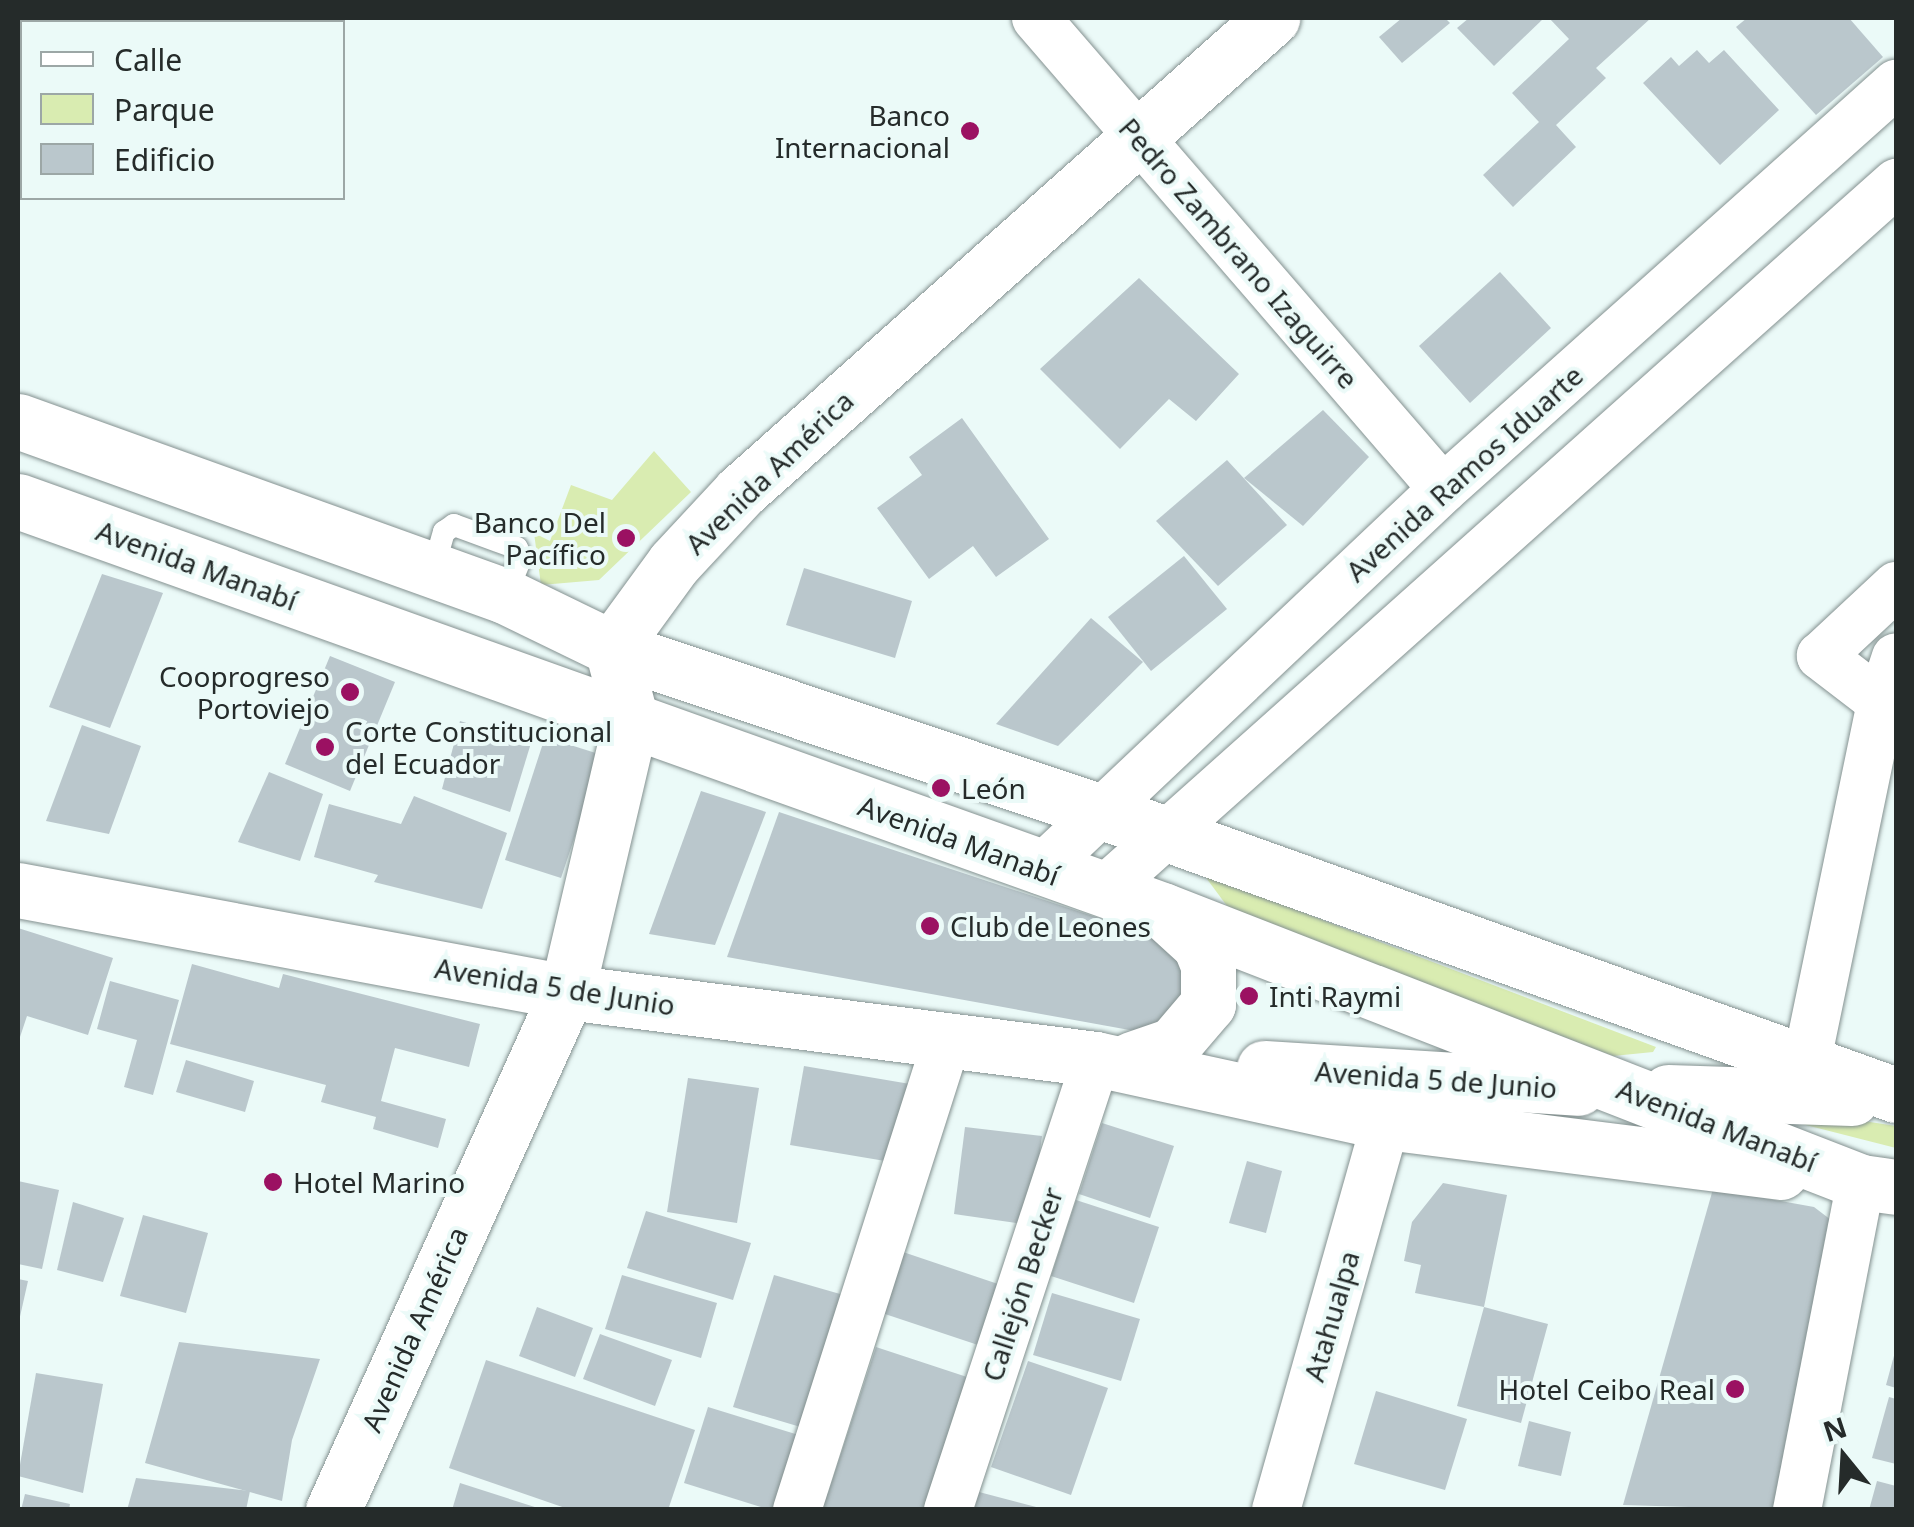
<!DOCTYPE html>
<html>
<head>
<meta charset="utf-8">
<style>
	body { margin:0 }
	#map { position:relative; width:1914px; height:1527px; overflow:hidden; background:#ebfaf8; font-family:"Noto Sans",sans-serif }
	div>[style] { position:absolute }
	.green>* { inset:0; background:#d9ecb1 }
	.building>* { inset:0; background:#bac7cc }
	.roads { filter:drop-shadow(0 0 2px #849190) drop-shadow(0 0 2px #849190) }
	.lane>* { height:22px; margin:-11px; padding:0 11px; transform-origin:11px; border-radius:11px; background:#fff }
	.street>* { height:48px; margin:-24px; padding:0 24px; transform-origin:24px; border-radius:24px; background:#fff }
	.secondary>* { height:55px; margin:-27.5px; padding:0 27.5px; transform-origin:27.5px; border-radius:27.5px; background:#fff }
	.dots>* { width:28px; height:28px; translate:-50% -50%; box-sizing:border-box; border:5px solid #ebfaf8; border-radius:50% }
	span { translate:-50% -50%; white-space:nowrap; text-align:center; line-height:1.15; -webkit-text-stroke:8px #ebfaf8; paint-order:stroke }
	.poi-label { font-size:28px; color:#252b2a }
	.right { translate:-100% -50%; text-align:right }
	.left { translate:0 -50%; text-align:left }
	.street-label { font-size:28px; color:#252b2a }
	.frame { position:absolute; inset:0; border:20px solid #252b2a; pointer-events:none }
	.legend { position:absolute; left:20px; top:20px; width:325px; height:180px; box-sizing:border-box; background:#ebfaf8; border:2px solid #9ca7a6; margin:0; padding:12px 18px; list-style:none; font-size:30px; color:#252b2a }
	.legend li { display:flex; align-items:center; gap:20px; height:50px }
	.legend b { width:50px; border:2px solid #9ca7a6 }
	.north { position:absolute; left:1794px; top:1407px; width:100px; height:100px; -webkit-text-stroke:8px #ebfaf8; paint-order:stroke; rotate:342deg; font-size:28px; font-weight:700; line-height:40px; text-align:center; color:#252b2a }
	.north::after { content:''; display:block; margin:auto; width:35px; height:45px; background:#252b2a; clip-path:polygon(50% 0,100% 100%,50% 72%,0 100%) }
</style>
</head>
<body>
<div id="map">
	<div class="green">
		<i style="clip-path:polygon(654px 451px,691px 492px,599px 580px,541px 585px,534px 533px,550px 541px,571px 485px,612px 500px)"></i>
		<i style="clip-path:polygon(1204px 875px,1656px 1047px,1653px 1052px,1613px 1056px,1230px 910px)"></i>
		<i style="clip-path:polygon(1857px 1120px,1896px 1126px,1896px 1148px,1794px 1122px)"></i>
	</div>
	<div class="building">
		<i style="clip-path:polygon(1402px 18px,1445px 18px,1450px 23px,1402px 63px,1379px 37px)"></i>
		<i style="clip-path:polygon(1469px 18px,1544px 18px,1494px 66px,1457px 28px)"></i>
		<i style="clip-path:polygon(1549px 18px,1651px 18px,1596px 68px,1606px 78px,1556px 125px,1576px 147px,1513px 207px,1483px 175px,1539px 122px,1512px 93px,1569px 39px)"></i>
		<i style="clip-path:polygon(1747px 18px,1849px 18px,1883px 57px,1816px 115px,1736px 27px)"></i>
		<i style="clip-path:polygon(1697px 50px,1709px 63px,1724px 50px,1779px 110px,1720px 165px,1643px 83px,1671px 57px,1679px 66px)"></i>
		<i style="clip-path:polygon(1500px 272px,1551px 328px,1470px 403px,1419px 346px)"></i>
		<i style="clip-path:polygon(1139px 278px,1239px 374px,1196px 421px,1169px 399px,1120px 449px,1040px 369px)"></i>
		<i style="clip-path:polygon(1323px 410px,1369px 457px,1303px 526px,1244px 478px)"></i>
		<i style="clip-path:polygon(962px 418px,1049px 539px,996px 577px,973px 546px,929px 579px,877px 508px,922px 475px,909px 457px)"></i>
		<i style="clip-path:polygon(1227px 460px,1287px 525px,1218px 586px,1156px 521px)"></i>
		<i style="clip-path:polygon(1184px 556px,1227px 609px,1151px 671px,1108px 617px)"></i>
		<i style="clip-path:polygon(804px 568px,912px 601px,895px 658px,786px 625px)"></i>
		<i style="clip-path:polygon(102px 574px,163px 593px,110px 728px,49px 707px)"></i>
		<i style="clip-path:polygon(1091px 618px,1143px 662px,1058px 746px,996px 724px)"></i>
		<i style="clip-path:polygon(330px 656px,395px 682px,350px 791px,285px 764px)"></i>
		<i style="clip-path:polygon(460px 721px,531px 743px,510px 812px,442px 789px)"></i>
		<i style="clip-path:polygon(82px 725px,141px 746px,109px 834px,46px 821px)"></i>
		<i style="clip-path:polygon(545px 737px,602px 755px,561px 878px,505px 860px)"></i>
		<i style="clip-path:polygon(269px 772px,323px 794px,300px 861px,238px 842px)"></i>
		<i style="clip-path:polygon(701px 791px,766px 812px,715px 945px,649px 934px)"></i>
		<i style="clip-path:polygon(414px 796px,507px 833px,482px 909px,374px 882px,378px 875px,314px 857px,329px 804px,401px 824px)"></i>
		<i style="clip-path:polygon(779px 812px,1165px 940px,1180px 951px,1183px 1015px,1146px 1033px,727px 957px)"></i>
		<i style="clip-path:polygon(18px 928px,113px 958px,88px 1035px,27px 1016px,18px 1043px)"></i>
		<i style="clip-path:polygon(192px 964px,279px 988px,283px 974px,480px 1024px,469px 1067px,395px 1048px,381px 1101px,446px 1119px,438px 1148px,373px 1129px,376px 1117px,321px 1102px,326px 1085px,170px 1044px)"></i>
		<i style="clip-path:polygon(110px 981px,179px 1000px,153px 1095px,124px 1087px,137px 1040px,97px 1029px)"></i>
		<i style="clip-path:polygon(186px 1060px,254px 1081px,245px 1112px,176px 1092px)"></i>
		<i style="clip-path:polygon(804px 1066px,910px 1084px,897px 1163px,790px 1145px)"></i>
		<i style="clip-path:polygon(688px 1078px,759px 1088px,737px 1223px,667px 1212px)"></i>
		<i style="clip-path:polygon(1102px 1123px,1174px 1146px,1150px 1218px,1079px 1194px)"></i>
		<i style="clip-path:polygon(965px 1127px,1042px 1136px,1030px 1225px,954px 1214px)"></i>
		<i style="clip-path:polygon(1247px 1161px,1282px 1171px,1266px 1233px,1229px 1223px)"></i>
		<i style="clip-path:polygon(18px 1181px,59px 1190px,42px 1269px,18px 1264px)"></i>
		<i style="clip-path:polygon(1443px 1183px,1507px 1195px,1484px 1307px,1415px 1293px,1421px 1265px,1404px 1261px,1412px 1222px)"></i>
		<i style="clip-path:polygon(1713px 1189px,1814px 1207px,1835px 1223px,1789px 1510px,1623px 1505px)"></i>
		<i style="clip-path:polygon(1076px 1200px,1159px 1227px,1134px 1303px,1051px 1276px)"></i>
		<i style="clip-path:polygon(73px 1202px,124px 1218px,103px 1282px,57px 1270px)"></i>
		<i style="clip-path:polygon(646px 1211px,751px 1243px,733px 1300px,627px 1268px)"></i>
		<i style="clip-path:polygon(143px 1215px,208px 1233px,186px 1313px,120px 1296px)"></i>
		<i style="clip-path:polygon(903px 1252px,1004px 1286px,984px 1347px,882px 1313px)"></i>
		<i style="clip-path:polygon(622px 1275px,717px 1303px,701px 1358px,605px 1329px)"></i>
		<i style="clip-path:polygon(774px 1275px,854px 1298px,814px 1431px,733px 1407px)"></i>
		<i style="clip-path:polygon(18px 1279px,28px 1281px,19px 1321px,18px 1321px)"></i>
		<i style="clip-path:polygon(1052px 1293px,1140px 1319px,1121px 1381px,1033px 1355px)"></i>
		<i style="clip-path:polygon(537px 1307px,593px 1328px,575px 1377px,519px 1356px)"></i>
		<i style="clip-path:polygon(1484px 1307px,1548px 1324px,1521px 1423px,1457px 1406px)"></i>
		<i style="clip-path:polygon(600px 1334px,672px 1360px,655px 1406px,583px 1379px)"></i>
		<i style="clip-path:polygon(179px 1342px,320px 1359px,292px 1440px,282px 1501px,145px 1463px)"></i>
		<i style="clip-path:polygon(876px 1347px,967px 1377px,923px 1510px,813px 1510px,819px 1491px,828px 1493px)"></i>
		<i style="clip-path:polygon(1895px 1352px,1896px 1352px,1896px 1388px,1886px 1385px)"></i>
		<i style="clip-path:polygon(486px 1360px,695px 1430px,668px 1510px,571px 1510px,449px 1468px)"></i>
		<i style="clip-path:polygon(1028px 1361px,1108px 1388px,1071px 1495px,991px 1467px)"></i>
		<i style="clip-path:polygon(36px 1373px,103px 1384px,83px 1493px,18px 1476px)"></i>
		<i style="clip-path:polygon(1376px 1391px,1467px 1419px,1445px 1490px,1354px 1464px)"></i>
		<i style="clip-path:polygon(1889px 1397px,1896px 1399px,1896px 1464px,1872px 1458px)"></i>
		<i style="clip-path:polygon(708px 1407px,815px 1440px,793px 1510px,770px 1510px,684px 1483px)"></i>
		<i style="clip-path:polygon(1529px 1421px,1571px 1432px,1561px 1476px,1518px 1466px)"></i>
		<i style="clip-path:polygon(136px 1478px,250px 1491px,246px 1510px,127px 1510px)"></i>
		<i style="clip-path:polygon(1877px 1481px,1896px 1486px,1896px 1510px,1869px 1510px)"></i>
		<i style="clip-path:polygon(460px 1483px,541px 1509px,541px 1510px,452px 1510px)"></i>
		<i style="clip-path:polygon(979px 1492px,1040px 1508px,1040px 1510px,974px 1510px)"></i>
		<i style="clip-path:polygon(25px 1494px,70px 1504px,69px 1510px,21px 1510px)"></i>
	</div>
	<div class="roads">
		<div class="lane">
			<i style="left:433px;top:570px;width:40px;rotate:-74deg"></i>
			<i style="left:444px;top:532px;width:12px;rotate:-35deg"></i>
			<i style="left:454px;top:525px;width:67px;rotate:20.1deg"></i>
			<i style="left:517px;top:548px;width:11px;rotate:68deg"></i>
			<i style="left:521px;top:558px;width:41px;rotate:112.8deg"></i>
		</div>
		<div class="street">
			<i style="left:1036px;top:18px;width:622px;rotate:49.17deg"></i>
			<i style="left:1881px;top:702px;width:76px;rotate:-142.5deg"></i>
			<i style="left:1821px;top:656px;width:103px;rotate:-43deg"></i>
			<i style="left:1040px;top:870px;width:555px;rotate:-43.39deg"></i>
			<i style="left:1443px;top:489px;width:608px;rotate:-41.8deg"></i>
			<i style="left:1104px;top:890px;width:1062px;rotate:-41.75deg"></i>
			<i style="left:1806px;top:1065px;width:371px;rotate:-78.3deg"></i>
			<i style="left:1881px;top:702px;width:47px;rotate:-71.6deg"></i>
			<i style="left:797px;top:1510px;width:496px;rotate:-72.3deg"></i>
			<i style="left:948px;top:1510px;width:475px;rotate:-71.8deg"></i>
			<i style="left:1276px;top:1510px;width:403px;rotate:-74.2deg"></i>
			<i style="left:1797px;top:1510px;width:334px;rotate:-79deg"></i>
		</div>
		<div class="secondary">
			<i style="left:18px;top:421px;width:517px;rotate:19.77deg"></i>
			<i style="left:505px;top:596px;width:119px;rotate:25.9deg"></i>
			<i style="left:612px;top:648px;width:585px;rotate:18.53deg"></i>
			<i style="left:1167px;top:834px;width:774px;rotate:19.7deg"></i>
			<i style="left:18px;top:501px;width:1215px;rotate:19.67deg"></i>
			<i style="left:1162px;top:910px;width:750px;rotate:21.26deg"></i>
			<i style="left:1861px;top:1182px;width:35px;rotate:8deg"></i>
			<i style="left:18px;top:890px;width:558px;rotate:10.53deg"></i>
			<i style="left:567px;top:992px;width:533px;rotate:7.22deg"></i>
			<i style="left:1096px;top:1059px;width:297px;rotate:12.3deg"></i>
			<i style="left:1386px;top:1122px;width:398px;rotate:7.2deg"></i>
			<i style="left:1132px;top:1059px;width:43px;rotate:-18.9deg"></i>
			<i style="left:1173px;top:1045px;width:54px;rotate:-49.5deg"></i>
			<i style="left:1208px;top:1004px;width:39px;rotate:-90deg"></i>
			<i style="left:1208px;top:965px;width:22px;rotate:-112deg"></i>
			<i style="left:1200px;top:945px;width:49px;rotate:-137.5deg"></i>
			<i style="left:1264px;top:1068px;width:315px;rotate:3.6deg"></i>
			<i style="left:1668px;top:1092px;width:184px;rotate:1.9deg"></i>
			<i style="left:333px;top:1510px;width:568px;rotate:-65.69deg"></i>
			<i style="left:567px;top:992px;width:279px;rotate:-76.8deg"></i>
			<i style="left:631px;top:720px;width:74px;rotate:-104.8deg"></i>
			<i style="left:612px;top:648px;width:105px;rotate:-53.9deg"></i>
			<i style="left:674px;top:563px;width:97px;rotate:-47.1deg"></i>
			<i style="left:740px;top:492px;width:713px;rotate:-41.7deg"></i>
		</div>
	</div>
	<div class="dots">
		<i style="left:970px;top:131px;background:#9b1162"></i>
		<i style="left:626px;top:538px;background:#9b1162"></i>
		<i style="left:350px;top:692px;background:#9b1162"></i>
		<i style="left:325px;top:747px;background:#9b1162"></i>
		<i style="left:941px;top:788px;background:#9b1162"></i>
		<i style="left:930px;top:926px;background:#9b1162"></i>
		<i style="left:1249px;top:996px;background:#9b1162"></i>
		<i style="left:273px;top:1182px;background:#9b1162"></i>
		<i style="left:1735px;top:1389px;background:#9b1162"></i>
	</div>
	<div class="poi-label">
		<span class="right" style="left:950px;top:131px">Banco<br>Internacional</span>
		<span class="right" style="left:606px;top:538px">Banco Del<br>Pacífico</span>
		<span class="right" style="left:330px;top:692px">Cooprogreso<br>Portoviejo</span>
		<span class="left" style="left:345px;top:747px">Corte Constitucional<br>del Ecuador</span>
		<span class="left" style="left:961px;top:788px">León</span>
		<span class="left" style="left:950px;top:926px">Club de Leones</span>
		<span class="left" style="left:1269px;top:996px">Inti Raymi</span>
		<span class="left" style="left:293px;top:1182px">Hotel Marino</span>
		<span class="right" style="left:1715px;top:1389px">Hotel Ceibo Real</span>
	</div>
	<div class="street-label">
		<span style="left:1239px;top:253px;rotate:49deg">Pedro Zambrano Izaguirre</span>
		<span style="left:769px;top:472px;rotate:-44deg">Avenida América</span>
		<span style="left:1464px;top:473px;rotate:-42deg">Avenida Ramos Iduarte</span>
		<span style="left:197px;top:565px;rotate:20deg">Avenida Manabí</span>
		<span style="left:959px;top:840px;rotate:20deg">Avenida Manabí</span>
		<span style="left:555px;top:986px;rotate:9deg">Avenida 5 de Junio</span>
		<span style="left:1436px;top:1079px;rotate:4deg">Avenida 5 de Junio</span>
		<span style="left:1717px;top:1125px;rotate:21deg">Avenida Manabí</span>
		<span style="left:1022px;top:1284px;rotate:-72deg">Callejón Becker</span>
		<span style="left:1331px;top:1316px;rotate:-74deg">Atahualpa</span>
		<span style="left:414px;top:1329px;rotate:-66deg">Avenida América</span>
	</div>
	<div class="frame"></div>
	<ul class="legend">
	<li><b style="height:12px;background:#fff"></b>Calle</li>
	<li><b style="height:28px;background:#d9ecb1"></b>Parque</li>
	<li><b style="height:28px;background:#bac7cc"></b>Edificio</li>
	</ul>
	<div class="north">N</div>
</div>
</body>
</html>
